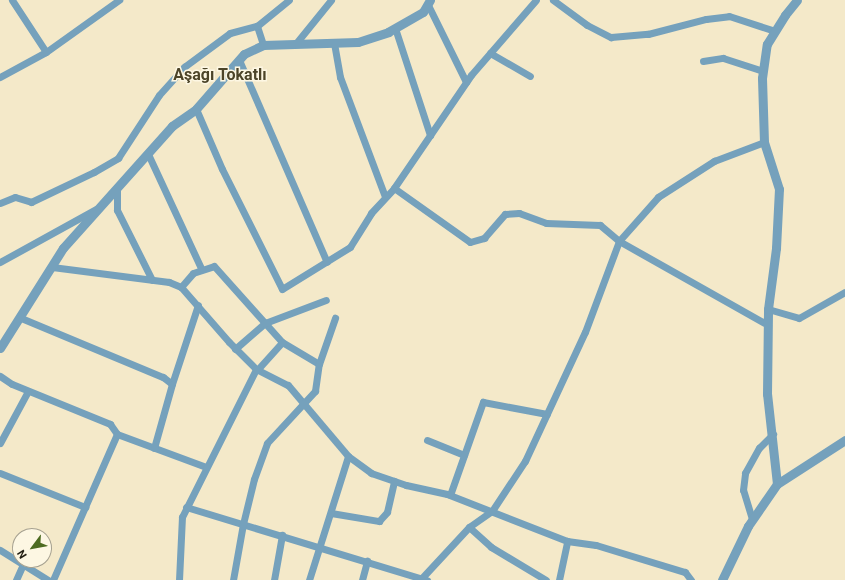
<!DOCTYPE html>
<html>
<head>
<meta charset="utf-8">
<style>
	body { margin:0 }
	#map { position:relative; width:845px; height:580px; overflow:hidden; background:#f4e9c9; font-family:Roboto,sans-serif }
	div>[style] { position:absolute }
	.minor>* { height:7px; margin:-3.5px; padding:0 3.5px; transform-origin:3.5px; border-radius:3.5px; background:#75a1bc }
	.tertiary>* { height:9px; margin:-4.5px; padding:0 4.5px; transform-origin:4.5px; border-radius:4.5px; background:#75a1bc }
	span { translate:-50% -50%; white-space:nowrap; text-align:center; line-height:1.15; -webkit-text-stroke:3px #fdf7e3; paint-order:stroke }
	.district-label { font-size:16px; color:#4c4428; font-weight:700 }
	.north { position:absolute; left:12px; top:528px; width:40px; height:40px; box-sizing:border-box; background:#fdf7e3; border:1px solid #a6a190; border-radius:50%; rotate:238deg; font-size:11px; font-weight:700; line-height:16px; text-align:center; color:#231f13 }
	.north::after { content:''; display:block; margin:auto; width:14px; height:18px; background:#4d6b20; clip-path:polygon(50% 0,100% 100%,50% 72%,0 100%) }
</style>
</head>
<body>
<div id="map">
	<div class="minor">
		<i style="left:12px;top:0;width:62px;rotate:56.8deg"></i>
		<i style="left:553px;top:0;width:42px;rotate:36.3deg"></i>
		<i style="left:587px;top:25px;width:27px;rotate:27deg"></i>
		<i style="left:611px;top:37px;width:37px;rotate:-5deg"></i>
		<i style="left:648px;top:34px;width:60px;rotate:-14.5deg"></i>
		<i style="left:706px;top:19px;width:23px;rotate:-7deg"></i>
		<i style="left:729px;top:16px;width:48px;rotate:18.1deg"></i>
		<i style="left:428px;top:5px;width:86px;rotate:63.7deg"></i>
		<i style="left:257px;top:26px;width:20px;rotate:72deg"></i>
		<i style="left:395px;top:28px;width:113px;rotate:71.9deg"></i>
		<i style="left:297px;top:42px;width:54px;rotate:-51deg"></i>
		<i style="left:334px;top:43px;width:35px;rotate:80deg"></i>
		<i style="left:340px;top:77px;width:128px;rotate:69.4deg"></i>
		<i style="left:490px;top:53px;width:46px;rotate:29.9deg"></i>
		<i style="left:239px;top:60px;width:220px;rotate:66.5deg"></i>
		<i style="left:703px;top:61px;width:20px;rotate:-9deg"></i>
		<i style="left:723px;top:58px;width:42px;rotate:18deg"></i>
		<i style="left:0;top:77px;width:52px;rotate:-28.5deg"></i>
		<i style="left:46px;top:52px;width:90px;rotate:-35.5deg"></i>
		<i style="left:196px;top:109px;width:65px;rotate:66.6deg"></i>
		<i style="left:222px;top:169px;width:134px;rotate:63.4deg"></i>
		<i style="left:282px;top:289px;width:80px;rotate:-31.7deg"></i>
		<i style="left:350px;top:247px;width:40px;rotate:-58deg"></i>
		<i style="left:371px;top:213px;width:34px;rotate:-47deg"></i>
		<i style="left:394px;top:188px;width:137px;rotate:-55.7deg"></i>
		<i style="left:471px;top:75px;width:99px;rotate:-49.1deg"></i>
		<i style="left:148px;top:154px;width:126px;rotate:65.1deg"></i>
		<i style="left:394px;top:188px;width:93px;rotate:35.4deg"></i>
		<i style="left:470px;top:242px;width:15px;rotate:-16deg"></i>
		<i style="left:484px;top:238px;width:32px;rotate:-49deg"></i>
		<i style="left:505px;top:214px;width:14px;rotate:-4deg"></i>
		<i style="left:519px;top:213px;width:29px;rotate:20deg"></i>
		<i style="left:546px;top:223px;width:54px;rotate:2.1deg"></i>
		<i style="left:600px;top:225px;width:25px;rotate:40deg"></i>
		<i style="left:619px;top:241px;width:171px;rotate:29.4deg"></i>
		<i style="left:117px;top:190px;width:20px;rotate:90deg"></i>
		<i style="left:117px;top:210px;width:78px;rotate:63.4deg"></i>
		<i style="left:0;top:203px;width:16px;rotate:-22deg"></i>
		<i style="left:15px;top:197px;width:17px;rotate:17deg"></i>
		<i style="left:31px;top:202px;width:70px;rotate:-25.5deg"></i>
		<i style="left:94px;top:172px;width:28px;rotate:-30deg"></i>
		<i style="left:118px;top:158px;width:75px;rotate:-56.9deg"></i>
		<i style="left:159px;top:95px;width:38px;rotate:-48deg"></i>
		<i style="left:184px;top:67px;width:57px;rotate:-36.5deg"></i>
		<i style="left:230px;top:33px;width:28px;rotate:-15deg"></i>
		<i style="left:257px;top:26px;width:41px;rotate:-39.1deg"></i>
		<i style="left:0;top:262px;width:110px;rotate:-28.9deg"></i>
		<i style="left:52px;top:267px;width:118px;rotate:7.3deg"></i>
		<i style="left:169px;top:282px;width:13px;rotate:23deg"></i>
		<i style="left:181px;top:287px;width:73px;rotate:48.9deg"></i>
		<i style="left:229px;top:342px;width:38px;rotate:45deg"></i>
		<i style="left:256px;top:369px;width:36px;rotate:27deg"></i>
		<i style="left:288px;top:385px;width:93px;rotate:49.8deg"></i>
		<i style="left:348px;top:456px;width:29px;rotate:36deg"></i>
		<i style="left:371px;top:473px;width:37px;rotate:19deg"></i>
		<i style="left:406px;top:485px;width:42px;rotate:12.4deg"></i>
		<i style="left:447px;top:494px;width:129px;rotate:21.4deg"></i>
		<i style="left:567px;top:541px;width:29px;rotate:8deg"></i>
		<i style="left:596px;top:545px;width:93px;rotate:16.9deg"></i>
		<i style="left:685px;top:572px;width:10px;rotate:53deg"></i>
		<i style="left:181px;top:287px;width:18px;rotate:-49deg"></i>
		<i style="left:193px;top:273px;width:22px;rotate:-18deg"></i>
		<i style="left:214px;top:266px;width:102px;rotate:48.2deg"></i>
		<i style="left:282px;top:342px;width:43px;rotate:30.7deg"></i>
		<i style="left:768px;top:309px;width:32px;rotate:16deg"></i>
		<i style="left:799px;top:318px;width:53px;rotate:-29.5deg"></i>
		<i style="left:21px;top:318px;width:154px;rotate:22.6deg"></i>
		<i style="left:163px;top:377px;width:11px;rotate:38deg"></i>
		<i style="left:172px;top:384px;width:83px;rotate:-71.8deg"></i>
		<i style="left:235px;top:349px;width:40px;rotate:-41deg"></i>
		<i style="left:265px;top:323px;width:65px;rotate:-20.7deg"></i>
		<i style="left:258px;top:369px;width:36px;rotate:-48deg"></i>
		<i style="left:0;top:376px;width:14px;rotate:34deg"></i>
		<i style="left:12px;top:384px;width:106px;rotate:22.2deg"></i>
		<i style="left:110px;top:424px;width:12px;rotate:55deg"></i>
		<i style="left:117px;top:434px;width:159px;rotate:113.7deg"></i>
		<i style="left:117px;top:434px;width:95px;rotate:20.3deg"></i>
		<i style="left:427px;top:440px;width:40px;rotate:22deg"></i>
		<i style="left:0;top:443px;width:59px;rotate:-61.7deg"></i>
		<i style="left:154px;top:448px;width:66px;rotate:-74.3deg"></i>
		<i style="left:0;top:473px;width:92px;rotate:21.8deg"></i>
		<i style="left:450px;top:495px;width:99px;rotate:-70.5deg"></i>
		<i style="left:483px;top:402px;width:65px;rotate:10.6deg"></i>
		<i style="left:186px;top:507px;width:252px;rotate:16.9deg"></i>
		<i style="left:331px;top:513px;width:49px;rotate:9.5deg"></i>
		<i style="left:379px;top:521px;width:12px;rotate:-48deg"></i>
		<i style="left:387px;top:512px;width:32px;rotate:-77deg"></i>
		<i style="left:752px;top:519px;width:30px;rotate:-107deg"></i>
		<i style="left:743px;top:490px;width:17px;rotate:-83deg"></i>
		<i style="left:745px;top:473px;width:29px;rotate:-61deg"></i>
		<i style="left:759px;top:448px;width:20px;rotate:-45deg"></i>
		<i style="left:469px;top:527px;width:30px;rotate:42deg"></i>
		<i style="left:491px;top:547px;width:64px;rotate:31deg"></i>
		<i style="left:0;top:550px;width:57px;rotate:32deg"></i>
		<i style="left:16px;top:580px;width:17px;rotate:-66deg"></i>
		<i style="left:179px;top:580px;width:63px;rotate:-87.3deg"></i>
		<i style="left:182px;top:517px;width:165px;rotate:-63.4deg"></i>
		<i style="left:233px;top:580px;width:57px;rotate:-79.9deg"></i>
		<i style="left:243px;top:524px;width:46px;rotate:-76.3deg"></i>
		<i style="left:254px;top:479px;width:38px;rotate:-70deg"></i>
		<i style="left:267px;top:443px;width:71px;rotate:-47.3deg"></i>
		<i style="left:315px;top:391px;width:27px;rotate:-82deg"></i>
		<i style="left:319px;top:364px;width:49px;rotate:-70.8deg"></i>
		<i style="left:274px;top:580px;width:46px;rotate:-79.9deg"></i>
		<i style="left:309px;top:580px;width:130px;rotate:-72.5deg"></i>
		<i style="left:362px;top:580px;width:20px;rotate:-75deg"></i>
		<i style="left:420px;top:580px;width:72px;rotate:-47.2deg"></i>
		<i style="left:469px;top:527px;width:28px;rotate:-35deg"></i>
		<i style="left:492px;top:511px;width:60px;rotate:-56.6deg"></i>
		<i style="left:525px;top:461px;width:142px;rotate:-65.1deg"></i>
		<i style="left:585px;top:332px;width:97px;rotate:-69.5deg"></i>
		<i style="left:619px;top:241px;width:59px;rotate:-48.4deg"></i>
		<i style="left:658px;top:197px;width:67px;rotate:-32.7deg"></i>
		<i style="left:714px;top:161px;width:53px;rotate:-20.8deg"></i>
		<i style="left:559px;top:580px;width:40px;rotate:-78deg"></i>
	</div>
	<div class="tertiary">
		<i style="left:0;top:348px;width:118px;rotate:-57.8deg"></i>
		<i style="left:63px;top:248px;width:164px;rotate:-48.2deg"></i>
		<i style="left:172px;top:126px;width:29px;rotate:-35deg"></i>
		<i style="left:196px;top:109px;width:73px;rotate:-48.9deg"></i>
		<i style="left:244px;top:54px;width:21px;rotate:-25deg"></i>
		<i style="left:263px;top:45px;width:95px;rotate:-1.8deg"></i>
		<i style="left:358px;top:42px;width:32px;rotate:-18deg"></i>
		<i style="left:388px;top:32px;width:40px;rotate:-29.7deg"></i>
		<i style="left:423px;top:12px;width:14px;rotate:-60deg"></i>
		<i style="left:777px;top:484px;width:91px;rotate:-96.3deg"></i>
		<i style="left:767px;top:394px;width:85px;rotate:-89.3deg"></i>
		<i style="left:768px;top:309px;width:62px;rotate:-82.5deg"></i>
		<i style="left:776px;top:248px;width:59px;rotate:-87.1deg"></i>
		<i style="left:779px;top:189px;width:49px;rotate:-107.7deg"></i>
		<i style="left:764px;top:142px;width:64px;rotate:-91.8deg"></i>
		<i style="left:762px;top:78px;width:34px;rotate:-82deg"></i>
		<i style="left:767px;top:44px;width:34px;rotate:-58deg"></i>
		<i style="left:785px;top:15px;width:19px;rotate:-51deg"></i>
		<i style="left:722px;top:580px;width:60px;rotate:-64.3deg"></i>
		<i style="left:748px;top:526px;width:51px;rotate:-55.4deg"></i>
		<i style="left:777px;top:484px;width:81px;rotate:-32.9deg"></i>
	</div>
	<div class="district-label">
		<span style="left:220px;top:75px">Aşağı Tokatlı</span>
	</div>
	<div class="north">N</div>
</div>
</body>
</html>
